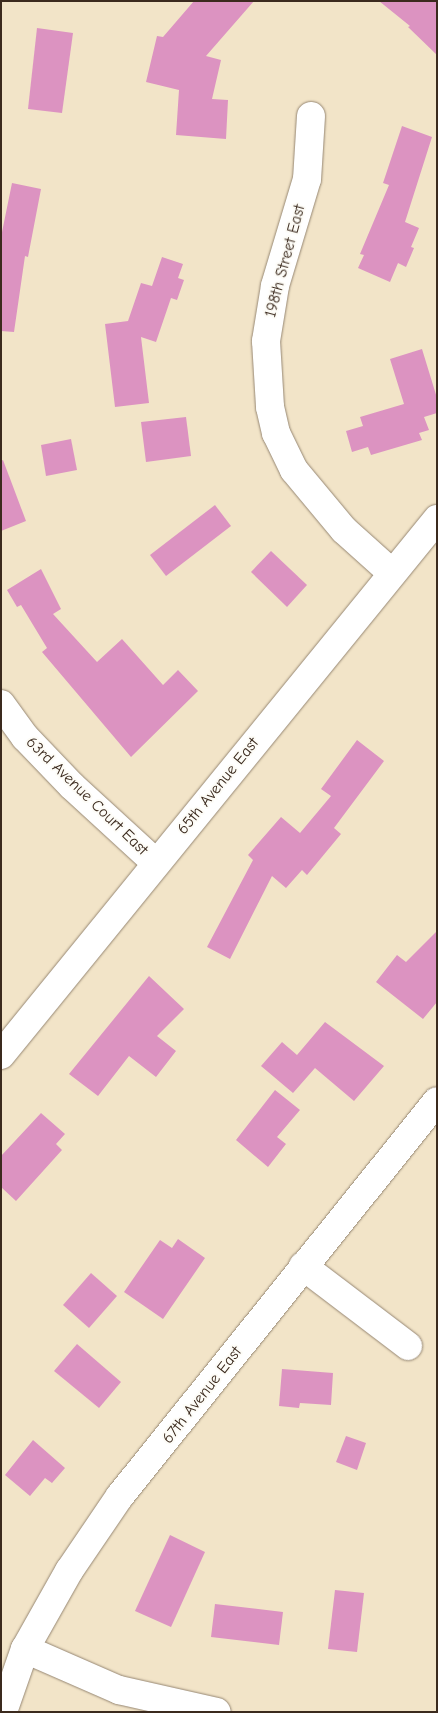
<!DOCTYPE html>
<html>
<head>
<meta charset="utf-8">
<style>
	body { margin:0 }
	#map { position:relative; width:438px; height:1713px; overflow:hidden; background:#f2e4c8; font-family:"Comic Neue",sans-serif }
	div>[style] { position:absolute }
	.building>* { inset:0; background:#dc93c1 }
	.roads { filter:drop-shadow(0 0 1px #968773) drop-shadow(0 0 1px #968773) }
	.minor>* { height:28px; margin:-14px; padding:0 14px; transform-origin:14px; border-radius:14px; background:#fff }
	span { translate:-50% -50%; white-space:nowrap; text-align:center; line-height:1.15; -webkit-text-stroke:4px #fdfcf7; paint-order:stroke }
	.street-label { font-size:16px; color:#3b2a1e }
	.frame { position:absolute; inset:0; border:2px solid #3b2a1e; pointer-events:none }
</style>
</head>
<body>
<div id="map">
	<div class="building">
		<i style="clip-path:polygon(194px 1px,254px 1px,206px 56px,221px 60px,212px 99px,228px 100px,226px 139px,176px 135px,179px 90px,146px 82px,157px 36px,163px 37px)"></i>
		<i style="clip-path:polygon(379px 1px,437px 1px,437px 55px,408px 27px,410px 26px)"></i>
		<i style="clip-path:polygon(37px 28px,73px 33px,62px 113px,28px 109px)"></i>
		<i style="clip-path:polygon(402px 126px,432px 137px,405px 222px,419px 228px,411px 247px,414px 248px,406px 267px,398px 263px,390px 282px,358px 268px,364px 255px,360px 254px,389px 185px,383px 183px)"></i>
		<i style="clip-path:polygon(12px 183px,41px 189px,28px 257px,25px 256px,14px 332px,1px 331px,1px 237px)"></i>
		<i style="clip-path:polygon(162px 257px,183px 264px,178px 278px,184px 280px,177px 300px,171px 298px,156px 342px,141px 337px,149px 403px,115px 407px,105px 324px,128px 321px,141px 283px,152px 286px)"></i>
		<i style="clip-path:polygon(422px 349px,437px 398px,437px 413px,424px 417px,429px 430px,419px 433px,422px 440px,371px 455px,368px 447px,352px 452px,346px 431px,363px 426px,360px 417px,404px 404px,390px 359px)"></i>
		<i style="clip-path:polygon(186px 417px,191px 456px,146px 462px,141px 422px)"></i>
		<i style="clip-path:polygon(71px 439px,77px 470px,46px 476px,41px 445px)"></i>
		<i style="clip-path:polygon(3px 460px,26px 521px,1px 531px,1px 461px)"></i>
		<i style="clip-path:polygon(215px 505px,231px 526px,166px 576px,150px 555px)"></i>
		<i style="clip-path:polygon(271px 551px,307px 585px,287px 607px,251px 572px)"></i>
		<i style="clip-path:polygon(41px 569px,61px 609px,53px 614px,97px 662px,122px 639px,163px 685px,178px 670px,198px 691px,131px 757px,42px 652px,47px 648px,21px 605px,17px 607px,7px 590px)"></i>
		<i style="clip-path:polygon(357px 740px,384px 761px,334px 828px,341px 834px,307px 875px,302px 870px,286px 888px,272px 876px,230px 959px,207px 947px,253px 860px,248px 855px,281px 817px,300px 833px,331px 796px,321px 789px)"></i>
		<i style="clip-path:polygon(437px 931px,437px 1002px,423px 1019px,376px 982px,397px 955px,406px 962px)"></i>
		<i style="clip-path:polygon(149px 976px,184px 1009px,157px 1036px,176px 1051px,156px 1077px,129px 1056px,98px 1096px,69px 1074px)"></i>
		<i style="clip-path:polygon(325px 1022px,384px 1066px,354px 1101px,315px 1068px,293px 1093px,261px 1066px,282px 1042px,297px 1055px)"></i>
		<i style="clip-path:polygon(275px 1090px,300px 1110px,277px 1137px,286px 1144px,268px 1167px,236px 1140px)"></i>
		<i style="clip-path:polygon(41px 1113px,65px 1134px,56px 1144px,62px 1150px,16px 1201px,1px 1187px,1px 1156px)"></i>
		<i style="clip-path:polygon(178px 1239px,205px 1258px,163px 1319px,124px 1292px,160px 1240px,172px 1248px)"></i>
		<i style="clip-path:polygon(91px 1273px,117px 1296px,89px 1328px,63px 1305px)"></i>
		<i style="clip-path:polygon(77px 1344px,121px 1382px,99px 1408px,54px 1371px)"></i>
		<i style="clip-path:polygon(282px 1369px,333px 1373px,331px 1405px,300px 1403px,299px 1408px,279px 1406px)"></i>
		<i style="clip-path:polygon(346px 1436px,366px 1443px,357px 1470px,336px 1462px)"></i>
		<i style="clip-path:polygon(33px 1440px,65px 1468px,52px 1483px,45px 1478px,30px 1496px,5px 1475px)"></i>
		<i style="clip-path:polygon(170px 1535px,205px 1552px,171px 1627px,135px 1611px)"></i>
		<i style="clip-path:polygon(335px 1590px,364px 1593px,357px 1652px,328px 1649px)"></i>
		<i style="clip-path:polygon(215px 1604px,283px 1612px,279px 1645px,211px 1637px)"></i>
	</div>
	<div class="roads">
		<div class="minor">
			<i style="left:311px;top:116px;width:63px;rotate:93.6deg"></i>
			<i style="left:307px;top:179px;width:112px;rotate:106.7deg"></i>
			<i style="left:275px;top:286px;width:56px;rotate:99.3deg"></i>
			<i style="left:266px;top:341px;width:66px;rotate:86.5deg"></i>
			<i style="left:270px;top:407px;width:27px;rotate:77deg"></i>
			<i style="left:276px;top:433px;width:41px;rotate:64.1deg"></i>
			<i style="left:294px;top:470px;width:78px;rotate:50.2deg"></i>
			<i style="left:344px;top:530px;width:64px;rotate:41.9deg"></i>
			<i style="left:1px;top:704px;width:41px;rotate:54deg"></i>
			<i style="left:25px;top:737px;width:68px;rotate:46.2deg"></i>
			<i style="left:72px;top:786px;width:113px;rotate:42.5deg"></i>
			<i style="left:1px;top:1055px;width:691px;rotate:-50.87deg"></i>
			<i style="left:303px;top:1266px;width:132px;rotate:37.3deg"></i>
			<i style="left:25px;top:1649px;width:103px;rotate:23.6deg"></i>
			<i style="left:119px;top:1690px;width:100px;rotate:12.7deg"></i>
			<i style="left:3px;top:1712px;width:67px;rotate:-70.8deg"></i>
			<i style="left:25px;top:1649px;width:90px;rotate:-60.6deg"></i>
			<i style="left:69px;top:1571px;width:91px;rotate:-55.8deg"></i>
			<i style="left:120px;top:1496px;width:506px;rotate:-51.25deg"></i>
		</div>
	</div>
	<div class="street-label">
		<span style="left:285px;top:261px;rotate:-75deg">198th Street East</span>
		<span style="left:218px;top:786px;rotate:-51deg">65th Avenue East</span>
		<span style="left:87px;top:796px;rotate:44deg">63rd Avenue Court East</span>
		<span style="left:202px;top:1395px;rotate:-52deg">67th Avenue East</span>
	</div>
	<div class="frame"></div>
</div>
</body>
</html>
